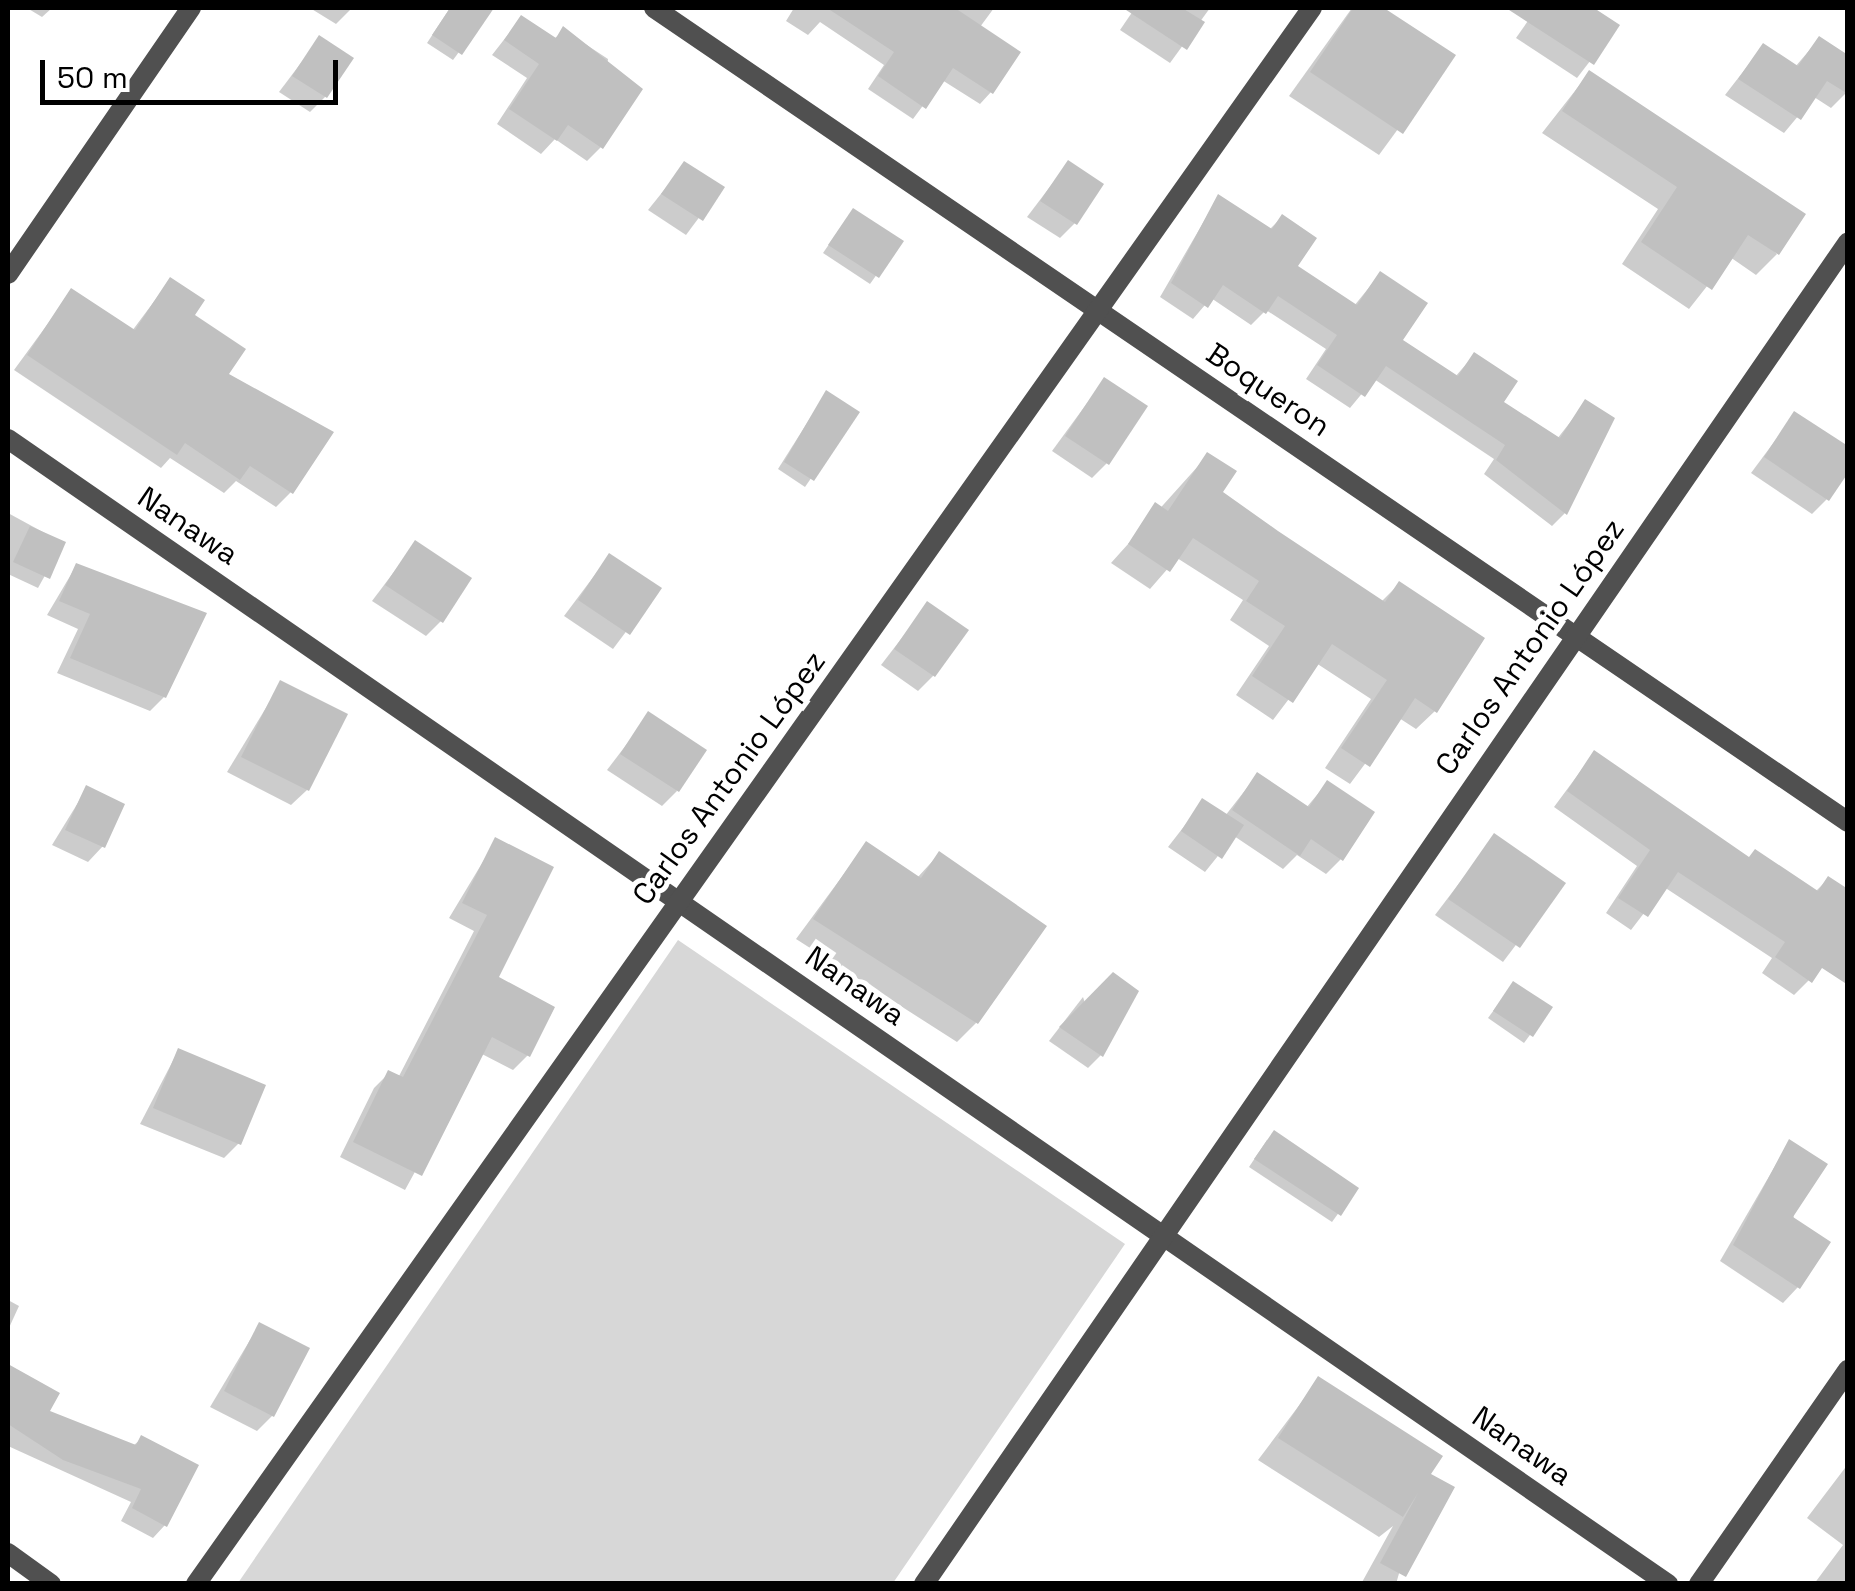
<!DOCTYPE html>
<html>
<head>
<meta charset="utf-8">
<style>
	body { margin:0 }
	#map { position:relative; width:1855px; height:1591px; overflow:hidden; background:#fff; font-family:"Space Grotesk",sans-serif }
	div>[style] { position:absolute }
	.green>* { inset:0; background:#d7d7d7 }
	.shadow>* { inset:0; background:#0003 }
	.building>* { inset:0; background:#c0c0c0 }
	.minor>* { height:20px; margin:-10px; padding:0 10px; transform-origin:10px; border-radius:10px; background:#505050 }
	span { translate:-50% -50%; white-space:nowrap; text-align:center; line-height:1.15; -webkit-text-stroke:10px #fff; paint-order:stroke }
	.street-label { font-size:30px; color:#000 }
	.frame { position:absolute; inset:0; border:10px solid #000; pointer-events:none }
	.scale { position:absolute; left:40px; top:60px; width:298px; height:45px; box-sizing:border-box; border:5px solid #000; border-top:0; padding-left:12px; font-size:30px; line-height:35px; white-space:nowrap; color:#000; -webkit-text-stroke:8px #fff; paint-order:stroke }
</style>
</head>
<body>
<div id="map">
	<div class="green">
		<i style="clip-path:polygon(678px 940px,1125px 1244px,893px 1583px,238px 1583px)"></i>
	</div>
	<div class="shadow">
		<i style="clip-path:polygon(27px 8px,52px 8px,42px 17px)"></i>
		<i style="clip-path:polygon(310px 8px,352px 8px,336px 24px)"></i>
		<i style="clip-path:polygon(450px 8px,485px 17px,453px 60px,427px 43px)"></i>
		<i style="clip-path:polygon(794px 8px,994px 8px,980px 27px,991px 92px,980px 104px,942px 80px,913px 119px,868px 89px,884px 65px,820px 22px,808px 35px,786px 21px)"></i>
		<i style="clip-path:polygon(1135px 8px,1210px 8px,1170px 63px,1120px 30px)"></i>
		<i style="clip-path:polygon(1352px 8px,1380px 8px,1452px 55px,1379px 155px,1289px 96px)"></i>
		<i style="clip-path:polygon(1537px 8px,1589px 8px,1617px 26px,1577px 78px,1516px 38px)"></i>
		<i style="clip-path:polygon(521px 18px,554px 39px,564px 30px,608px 59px,601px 147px,587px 161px,555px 139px,541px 154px,497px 124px,527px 78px,492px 55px)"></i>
		<i style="clip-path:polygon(319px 39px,325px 97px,310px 112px,279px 92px)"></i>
		<i style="clip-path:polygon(1819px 39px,1848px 91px,1831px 108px,1814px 97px,1784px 133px,1725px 95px,1763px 46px,1795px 67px)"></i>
		<i style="clip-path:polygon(1589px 73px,1777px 254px,1756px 275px,1730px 257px,1689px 309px,1622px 264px,1658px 209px,1542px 133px)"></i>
		<i style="clip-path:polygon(1068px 163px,1075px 223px,1060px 238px,1027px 217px)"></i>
		<i style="clip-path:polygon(685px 164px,721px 188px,686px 235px,648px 210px)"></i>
		<i style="clip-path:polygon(1218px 197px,1269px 230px,1282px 217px,1294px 267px,1354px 306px,1380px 274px,1400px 341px,1455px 377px,1474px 355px,1500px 403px,1557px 439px,1586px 402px,1565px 513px,1552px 526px,1484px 474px,1494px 459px,1374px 379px,1350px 408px,1306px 379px,1326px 349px,1266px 310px,1251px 325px,1211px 298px,1193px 319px,1160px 297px)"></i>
		<i style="clip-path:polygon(847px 218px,900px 242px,870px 284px,823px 253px)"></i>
		<i style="clip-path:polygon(170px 280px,291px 492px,276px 507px,236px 481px,224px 493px,170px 458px,161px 468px,14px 370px,71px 292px,132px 331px)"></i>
		<i style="clip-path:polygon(1104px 380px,1107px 463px,1092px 478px,1052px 451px)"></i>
		<i style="clip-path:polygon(826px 393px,856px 413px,805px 487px,778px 469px)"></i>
		<i style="clip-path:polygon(1795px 414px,1827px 499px,1812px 514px,1751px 473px)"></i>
		<i style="clip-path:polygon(1208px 455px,1220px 492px,1381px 602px,1399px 584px,1435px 711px,1416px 729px,1399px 718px,1350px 784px,1325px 768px,1371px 699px,1316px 663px,1273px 720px,1236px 695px,1269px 646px,1230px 620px,1243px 600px,1177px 558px,1150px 589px,1111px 563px)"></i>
		<i style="clip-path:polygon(8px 513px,63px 543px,38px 588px,8px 574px)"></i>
		<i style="clip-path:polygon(415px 544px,441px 621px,426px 636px,372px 601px)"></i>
		<i style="clip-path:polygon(609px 556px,658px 589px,613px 649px,564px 616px)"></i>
		<i style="clip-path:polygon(76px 566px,164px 697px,150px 711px,57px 673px,78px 629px,47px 615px)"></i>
		<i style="clip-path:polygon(928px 604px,933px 676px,918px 691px,881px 665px)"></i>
		<i style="clip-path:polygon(281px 683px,307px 790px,291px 805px,227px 772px)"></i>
		<i style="clip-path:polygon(649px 715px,677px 791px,662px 806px,607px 770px)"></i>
		<i style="clip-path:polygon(1594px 753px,1748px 859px,1815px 892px,1828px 879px,1809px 980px,1794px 995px,1762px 973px,1772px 958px,1664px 887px,1631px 930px,1606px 913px,1637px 866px,1554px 807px)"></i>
		<i style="clip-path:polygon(1257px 775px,1306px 808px,1327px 783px,1341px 859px,1326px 874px,1297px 855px,1283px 869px,1234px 836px,1205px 872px,1168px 847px,1203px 802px,1225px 816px)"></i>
		<i style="clip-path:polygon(87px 788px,103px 846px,88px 862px,52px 845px)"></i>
		<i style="clip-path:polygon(1495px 836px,1562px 884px,1503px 962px,1435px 915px)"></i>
		<i style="clip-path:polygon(496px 840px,496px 978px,528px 1055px,513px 1070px,480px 1053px,405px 1190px,340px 1157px,374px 1088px,389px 1073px,398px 1078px,474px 931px,449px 918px)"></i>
		<i style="clip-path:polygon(866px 844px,917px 878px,939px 854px,976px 1023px,957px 1042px,796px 939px)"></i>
		<i style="clip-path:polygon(1513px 984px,1550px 1008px,1524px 1043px,1488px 1018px)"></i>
		<i style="clip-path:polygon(1083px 997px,1101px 1055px,1088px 1068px,1049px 1041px)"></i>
		<i style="clip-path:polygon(178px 1051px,239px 1143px,224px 1158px,140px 1124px)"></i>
		<i style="clip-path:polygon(1267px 1140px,1356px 1189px,1332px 1222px,1249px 1167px)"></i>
		<i style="clip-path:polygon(1789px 1142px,1798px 1287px,1783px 1303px,1720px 1261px)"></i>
		<i style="clip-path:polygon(8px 1300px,19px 1306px,8px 1330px)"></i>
		<i style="clip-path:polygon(259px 1325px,272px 1416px,257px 1431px,210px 1407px)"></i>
		<i style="clip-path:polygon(11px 1369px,46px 1413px,133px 1446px,142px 1438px,165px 1525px,153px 1538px,121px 1521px,131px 1502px,8px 1446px)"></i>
		<i style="clip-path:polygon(1319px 1379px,1427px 1475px,1396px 1584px,1361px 1584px,1393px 1526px,1379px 1537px,1258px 1460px)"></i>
		<i style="clip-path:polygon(1848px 1464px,1848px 1584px,1814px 1584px,1843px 1545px,1807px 1518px)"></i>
	</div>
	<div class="building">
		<i style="clip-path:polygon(450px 8px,494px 8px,462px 55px,432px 35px)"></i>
		<i style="clip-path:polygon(827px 8px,955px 8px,1021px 52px,993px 94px,953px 68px,926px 109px,878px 76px,894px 52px)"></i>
		<i style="clip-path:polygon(1123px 8px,1182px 8px,1205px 22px,1187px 50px)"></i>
		<i style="clip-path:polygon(1353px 8px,1384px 8px,1456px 55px,1403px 134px,1310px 72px)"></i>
		<i style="clip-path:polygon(1506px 8px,1594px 8px,1620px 25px,1594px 65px)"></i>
		<i style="clip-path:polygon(521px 15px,556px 38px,563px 26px,643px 89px,603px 149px,568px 125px,557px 141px,509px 109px,539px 64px,504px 40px)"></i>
		<i style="clip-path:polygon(319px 35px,354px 58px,327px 98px,292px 76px)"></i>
		<i style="clip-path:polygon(1819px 36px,1848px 55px,1848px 94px,1827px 81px,1801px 120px,1738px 79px,1763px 43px,1798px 66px)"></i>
		<i style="clip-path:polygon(1589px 70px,1806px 214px,1779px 255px,1748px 235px,1712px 290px,1641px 242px,1677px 187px,1562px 111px)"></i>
		<i style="clip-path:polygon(1068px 160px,1104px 184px,1077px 225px,1040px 201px)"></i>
		<i style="clip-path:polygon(684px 161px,725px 187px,703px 221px,661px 194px)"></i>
		<i style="clip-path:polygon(1218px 194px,1272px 229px,1282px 214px,1317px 238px,1298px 266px,1357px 305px,1380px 271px,1428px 303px,1403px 340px,1458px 376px,1474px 352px,1518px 381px,1504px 402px,1560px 438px,1585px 399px,1615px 418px,1567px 515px,1496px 460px,1505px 445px,1386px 366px,1365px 397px,1317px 365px,1337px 335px,1278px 296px,1266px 314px,1223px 285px,1208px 308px,1171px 283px)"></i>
		<i style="clip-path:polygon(853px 208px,904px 241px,879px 278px,828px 245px)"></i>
		<i style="clip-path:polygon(170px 277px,205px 300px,195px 315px,246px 349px,229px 374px,334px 432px,293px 494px,250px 466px,240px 480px,185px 443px,177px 455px,27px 355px,71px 288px,135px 330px)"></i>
		<i style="clip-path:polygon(1104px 377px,1148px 406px,1109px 465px,1065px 436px)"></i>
		<i style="clip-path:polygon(826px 390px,860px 412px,814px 481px,784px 462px)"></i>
		<i style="clip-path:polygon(1794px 411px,1848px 446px,1848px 473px,1829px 501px,1764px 457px)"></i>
		<i style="clip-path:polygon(1207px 452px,1237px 471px,1223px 492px,1278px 531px,1385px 602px,1399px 581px,1485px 638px,1437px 713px,1415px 698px,1370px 767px,1341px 748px,1387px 680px,1332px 644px,1293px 703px,1252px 676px,1285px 626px,1246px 601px,1259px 581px,1193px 538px,1170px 572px,1128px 544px,1155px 502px,1168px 511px)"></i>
		<i style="clip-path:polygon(30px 526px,66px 542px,50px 579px,13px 562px)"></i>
		<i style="clip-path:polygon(415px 540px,472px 578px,443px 623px,385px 585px)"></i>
		<i style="clip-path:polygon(609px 553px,662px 588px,630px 635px,578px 600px)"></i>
		<i style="clip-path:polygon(76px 563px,207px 613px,166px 698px,70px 658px,90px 614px,59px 601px)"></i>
		<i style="clip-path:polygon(927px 601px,969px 630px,935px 677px,894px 649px)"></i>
		<i style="clip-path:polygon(280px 680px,348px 714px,309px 791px,241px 757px)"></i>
		<i style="clip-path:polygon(648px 711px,707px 750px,679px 792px,620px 754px)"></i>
		<i style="clip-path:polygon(1594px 750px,1749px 857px,1755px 849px,1818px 891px,1828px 876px,1848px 889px,1848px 985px,1822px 968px,1812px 983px,1775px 957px,1785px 942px,1678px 872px,1648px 917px,1618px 898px,1650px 850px,1567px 791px)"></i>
		<i style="clip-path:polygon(1257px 772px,1309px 807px,1327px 780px,1375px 812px,1343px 861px,1311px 839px,1300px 856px,1232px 810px)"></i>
		<i style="clip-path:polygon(86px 785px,125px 804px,105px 848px,65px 830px)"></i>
		<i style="clip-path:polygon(1202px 798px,1244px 825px,1222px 859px,1181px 831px)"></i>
		<i style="clip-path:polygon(1494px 833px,1566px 883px,1520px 948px,1448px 899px)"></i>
		<i style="clip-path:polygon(495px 837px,554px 867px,499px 977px,555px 1007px,530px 1057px,492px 1037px,422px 1176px,353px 1142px,388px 1070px,403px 1077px,487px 915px,462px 903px)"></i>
		<i style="clip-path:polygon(866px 841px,921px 878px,939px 851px,1047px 926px,978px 1024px,813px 919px)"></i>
		<i style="clip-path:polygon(1113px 972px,1139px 991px,1103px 1057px,1059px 1027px)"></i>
		<i style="clip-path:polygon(1513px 981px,1553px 1007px,1533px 1037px,1493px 1011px)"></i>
		<i style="clip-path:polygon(178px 1048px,266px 1085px,241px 1145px,153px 1108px)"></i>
		<i style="clip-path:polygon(1274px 1130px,1359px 1188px,1341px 1216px,1254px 1159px)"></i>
		<i style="clip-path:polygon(1789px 1139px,1828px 1164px,1793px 1217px,1831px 1242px,1800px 1289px,1733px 1245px)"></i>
		<i style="clip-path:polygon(259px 1322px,310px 1348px,274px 1417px,224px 1391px)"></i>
		<i style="clip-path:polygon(8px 1364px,60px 1393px,50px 1411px,136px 1445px,141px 1435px,199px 1465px,167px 1527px,132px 1508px,141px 1489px,63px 1460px,8px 1424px)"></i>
		<i style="clip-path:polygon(1318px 1376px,1443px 1456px,1431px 1474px,1455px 1487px,1406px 1577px,1380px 1563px,1418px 1493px,1403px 1517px,1278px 1438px)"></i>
	</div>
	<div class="minor">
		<i style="left:654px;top:8px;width:1445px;rotate:34.28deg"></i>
		<i style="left:8px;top:274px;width:323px;rotate:-55.5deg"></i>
		<i style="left:8px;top:439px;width:2017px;rotate:34.6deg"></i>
		<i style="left:8px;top:1553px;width:53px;rotate:35.8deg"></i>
		<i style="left:196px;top:1584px;width:1931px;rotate:-54.7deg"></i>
		<i style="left:924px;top:1584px;width:1629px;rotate:-55.45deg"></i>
		<i style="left:1699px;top:1584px;width:261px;rotate:-55.2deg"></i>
	</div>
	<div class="street-label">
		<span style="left:1268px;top:390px;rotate:34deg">Boqueron</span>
		<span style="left:188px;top:526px;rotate:34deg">Nanawa</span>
		<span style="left:1530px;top:647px;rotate:-55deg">Carlos Antonio López</span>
		<span style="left:729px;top:778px;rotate:-54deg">Carlos Antonio López</span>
		<span style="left:855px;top:986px;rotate:35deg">Nanawa</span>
		<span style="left:1522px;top:1446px;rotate:35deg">Nanawa</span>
	</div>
	<div class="frame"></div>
	<div class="scale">50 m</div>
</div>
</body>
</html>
